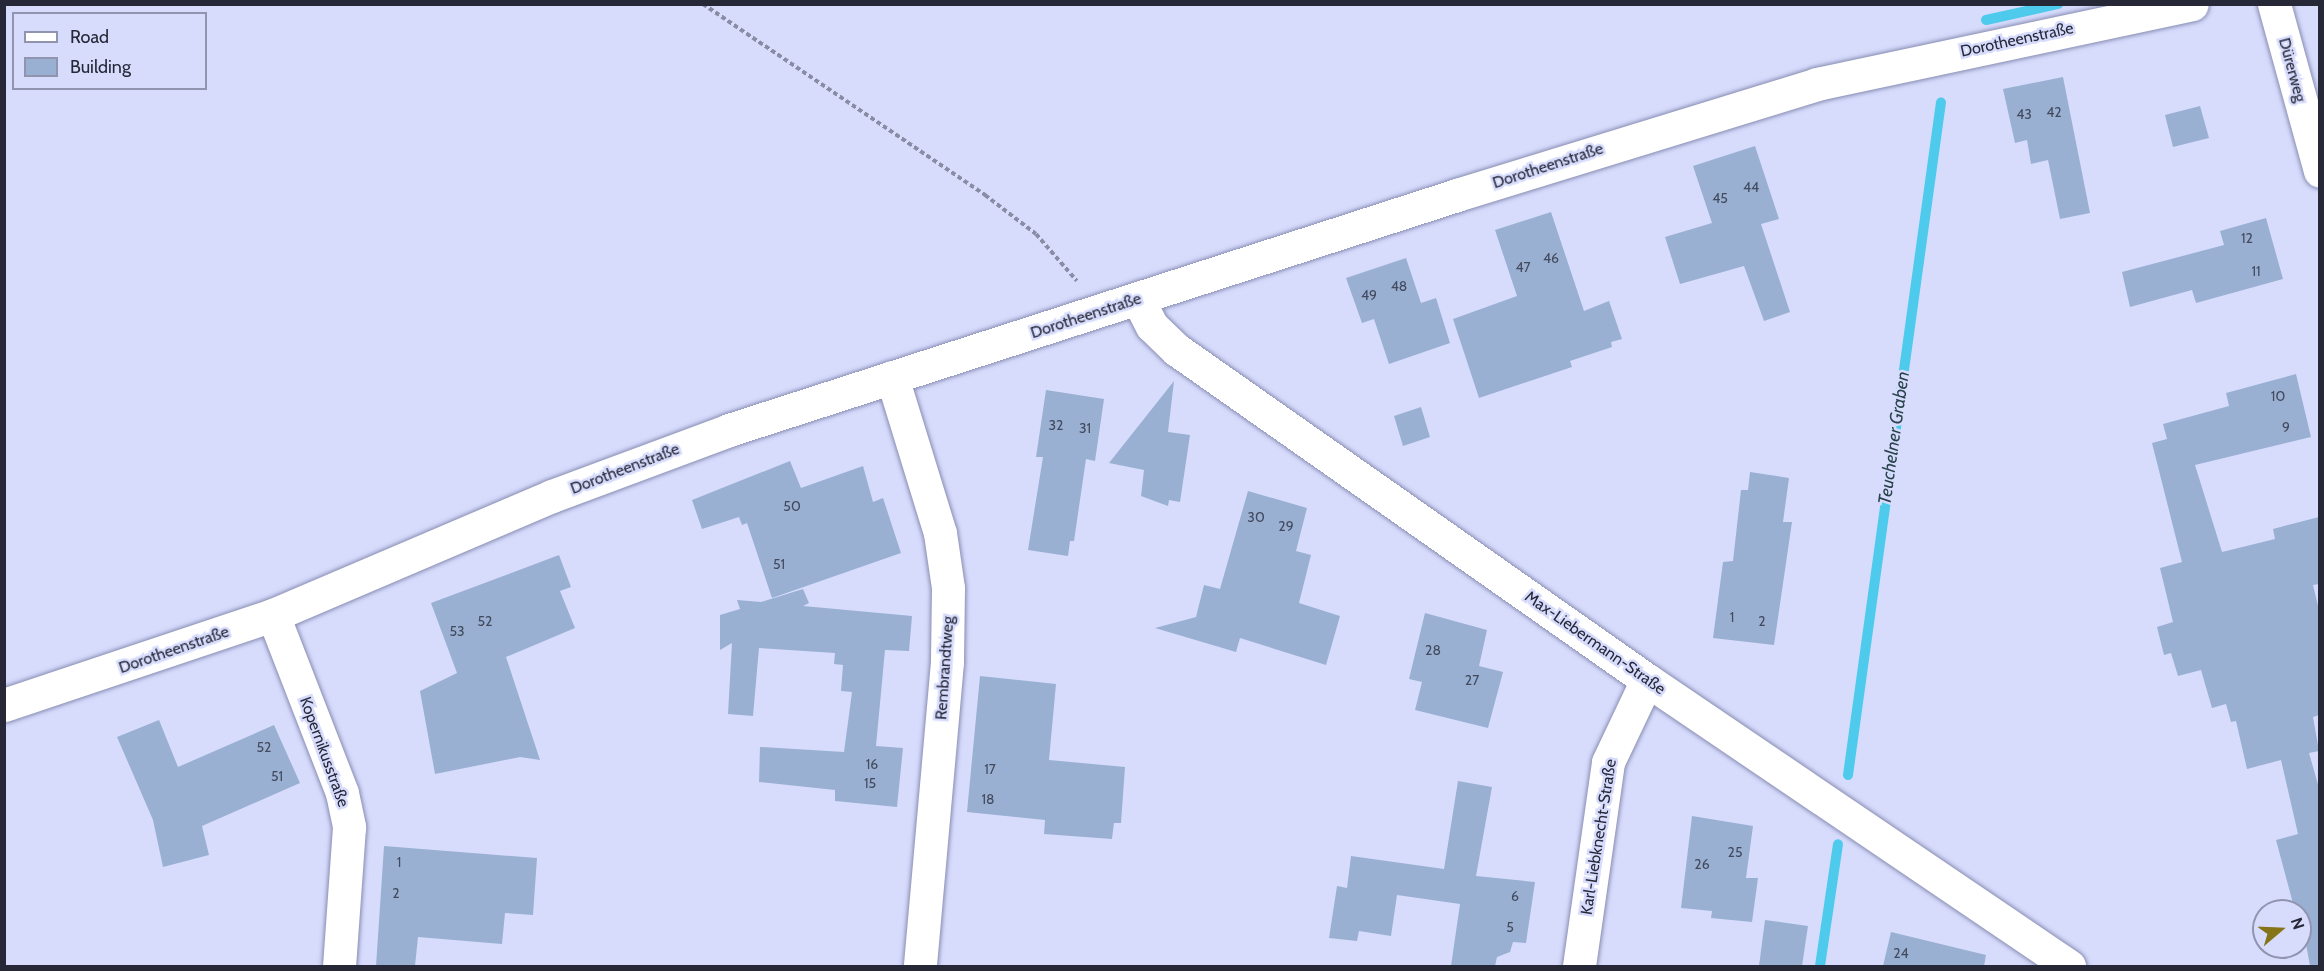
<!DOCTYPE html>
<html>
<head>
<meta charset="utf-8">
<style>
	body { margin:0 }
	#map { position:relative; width:2324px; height:971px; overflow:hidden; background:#d7dcfd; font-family:Cabin,sans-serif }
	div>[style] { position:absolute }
	.stream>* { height:10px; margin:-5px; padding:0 5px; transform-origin:5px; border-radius:5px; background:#4ecbec }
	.building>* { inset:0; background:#99b0d3 }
	.path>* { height:4px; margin-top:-2px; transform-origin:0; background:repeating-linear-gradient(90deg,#898ca5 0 4.5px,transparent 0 7.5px) }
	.roads { filter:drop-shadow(0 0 2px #888db2) drop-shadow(0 0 2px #888db2) }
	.minor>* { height:33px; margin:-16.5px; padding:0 16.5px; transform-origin:16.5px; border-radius:16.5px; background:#fff }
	span { translate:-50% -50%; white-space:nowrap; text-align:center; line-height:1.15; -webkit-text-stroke:5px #d7dcfd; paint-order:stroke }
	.number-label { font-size:14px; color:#434a5e }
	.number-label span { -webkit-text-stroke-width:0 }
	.street-label { font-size:16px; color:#262837 }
	.water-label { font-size:18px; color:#28434b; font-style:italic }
	.frame { position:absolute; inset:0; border:6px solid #262837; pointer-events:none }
	.legend { position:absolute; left:12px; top:12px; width:195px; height:78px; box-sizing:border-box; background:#d7dcfd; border:2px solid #9094ae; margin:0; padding:8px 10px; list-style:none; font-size:18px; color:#262837 }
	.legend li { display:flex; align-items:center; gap:12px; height:30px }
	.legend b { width:30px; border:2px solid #9094ae }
	.north { position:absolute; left:2252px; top:899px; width:60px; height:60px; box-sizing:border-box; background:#d7dcfd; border:2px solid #9094ae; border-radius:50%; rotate:71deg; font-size:16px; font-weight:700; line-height:24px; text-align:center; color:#262837 }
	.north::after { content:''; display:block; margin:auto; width:21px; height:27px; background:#867518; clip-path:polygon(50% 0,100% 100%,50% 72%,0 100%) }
</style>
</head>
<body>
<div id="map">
	<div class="stream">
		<i style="left:1986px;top:20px;width:74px;rotate:-12.5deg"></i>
		<i style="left:1848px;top:775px;width:679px;rotate:-82.13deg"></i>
		<i style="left:1820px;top:966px;width:123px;rotate:-81.6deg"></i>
	</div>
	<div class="building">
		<i style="clip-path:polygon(2063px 77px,2090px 213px,2060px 219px,2048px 160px,2031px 164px,2027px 140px,2015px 143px,2003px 89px)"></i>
		<i style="clip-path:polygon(2200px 106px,2209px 138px,2173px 147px,2165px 115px)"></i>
		<i style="clip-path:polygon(1755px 146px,1779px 219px,1761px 224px,1790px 312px,1764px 321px,1744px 266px,1680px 284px,1665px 237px,1712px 223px,1693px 166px)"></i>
		<i style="clip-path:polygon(1551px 212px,1584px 311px,1609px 301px,1622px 339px,1611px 342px,1612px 347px,1570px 361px,1572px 367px,1479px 398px,1453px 319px,1517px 296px,1495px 230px)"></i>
		<i style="clip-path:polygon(2266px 218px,2283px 279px,2196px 303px,2192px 290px,2130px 307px,2122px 272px,2224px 245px,2220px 231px)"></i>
		<i style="clip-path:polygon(1406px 258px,1421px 303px,1436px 298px,1450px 343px,1389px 364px,1374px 319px,1362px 323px,1346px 278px)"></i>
		<i style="clip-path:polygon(2296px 374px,2311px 437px,2195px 465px,2222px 552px,2275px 539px,2273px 529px,2319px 517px,2319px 584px,2313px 585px,2319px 610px,2319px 715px,2313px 717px,2319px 751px,2309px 753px,2319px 788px,2319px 966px,2310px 966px,2300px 911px,2295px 911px,2276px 840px,2298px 834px,2281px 760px,2247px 769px,2236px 721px,2231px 722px,2226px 704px,2212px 708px,2201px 670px,2178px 676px,2171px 653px,2164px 655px,2157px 627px,2173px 622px,2160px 568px,2182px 562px,2152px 443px,2167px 439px,2163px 424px,2229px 406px,2226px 393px)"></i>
		<i style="clip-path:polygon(1174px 381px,1168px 432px,1190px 435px,1180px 502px,1169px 500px,1168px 506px,1141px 496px,1144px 470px,1109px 463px)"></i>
		<i style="clip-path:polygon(1046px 390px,1104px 399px,1095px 461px,1086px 459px,1074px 541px,1070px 541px,1068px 556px,1028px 550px,1043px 457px,1036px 457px)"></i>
		<i style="clip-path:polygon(1421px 407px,1430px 437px,1403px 446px,1394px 416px)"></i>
		<i style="clip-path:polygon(790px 461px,801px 488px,863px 466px,873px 502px,883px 498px,901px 553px,772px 598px,747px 523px,742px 525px,739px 517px,702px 529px,692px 500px)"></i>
		<i style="clip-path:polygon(1750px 472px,1789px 478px,1783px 522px,1792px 522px,1774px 645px,1713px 638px,1723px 562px,1733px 561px,1741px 490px,1748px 490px)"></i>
		<i style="clip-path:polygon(1248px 491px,1307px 508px,1296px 551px,1311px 555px,1299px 603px,1340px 616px,1326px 665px,1240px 638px,1236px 652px,1155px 628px,1196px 617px,1204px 585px,1220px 589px)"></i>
		<i style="clip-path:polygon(559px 555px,571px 587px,560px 591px,575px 628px,506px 657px,540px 760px,520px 757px,435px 774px,420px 691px,457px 673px,431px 603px)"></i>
		<i style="clip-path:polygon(803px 589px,809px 603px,803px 606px,912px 616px,909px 651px,885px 650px,876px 746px,903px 748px,897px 807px,835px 801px,835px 790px,759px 782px,760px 747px,844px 752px,852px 692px,841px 691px,843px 665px,834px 664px,835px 653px,759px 648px,753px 716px,728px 714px,732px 643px,720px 650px,720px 615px,740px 609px,737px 600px,761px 602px)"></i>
		<i style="clip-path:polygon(1425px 613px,1487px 630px,1479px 666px,1503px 672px,1488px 728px,1415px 710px,1422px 682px,1409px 679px)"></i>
		<i style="clip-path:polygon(980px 676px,1056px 684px,1049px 760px,1125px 767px,1121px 823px,1114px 823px,1112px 839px,1044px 834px,1045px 820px,967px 812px)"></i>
		<i style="clip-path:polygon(159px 720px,178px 767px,274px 725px,300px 783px,202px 826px,209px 855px,163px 867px,153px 820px,117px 737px)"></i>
		<i style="clip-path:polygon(1458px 781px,1492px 787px,1476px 876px,1535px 882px,1526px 943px,1513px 942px,1510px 952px,1497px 957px,1495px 966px,1451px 966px,1460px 904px,1397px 895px,1391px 936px,1359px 931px,1357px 941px,1329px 938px,1337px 886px,1347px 888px,1351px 856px,1444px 869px)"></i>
		<i style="clip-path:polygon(1692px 816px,1753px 826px,1746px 878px,1758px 878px,1752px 922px,1711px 918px,1712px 911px,1681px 908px)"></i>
		<i style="clip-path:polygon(384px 846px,537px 858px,533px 915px,505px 913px,502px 944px,418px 937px,415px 966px,376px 966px)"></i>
		<i style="clip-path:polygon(1765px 920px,1808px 926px,1802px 966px,1759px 966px)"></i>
		<i style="clip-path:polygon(1891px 932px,1986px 955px,1984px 966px,1883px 966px)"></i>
	</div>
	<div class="path">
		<i style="left:703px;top:4px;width:341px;rotate:34.1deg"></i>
		<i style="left:985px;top:195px;width:64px;rotate:37.4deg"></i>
		<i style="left:1036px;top:234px;width:62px;rotate:48.9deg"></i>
	</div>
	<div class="roads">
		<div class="minor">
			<i style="left:2274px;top:4px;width:173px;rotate:74.6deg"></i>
			<i style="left:1138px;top:299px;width:30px;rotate:63deg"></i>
			<i style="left:1152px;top:326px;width:35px;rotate:44deg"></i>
			<i style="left:1177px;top:350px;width:574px;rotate:35.07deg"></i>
			<i style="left:1647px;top:680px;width:510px;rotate:34.13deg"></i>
			<i style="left:892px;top:377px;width:163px;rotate:72.9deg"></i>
			<i style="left:940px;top:533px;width:56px;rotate:81.7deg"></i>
			<i style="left:948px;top:588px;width:74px;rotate:90.8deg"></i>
			<i style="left:947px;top:662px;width:305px;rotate:95.1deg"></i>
			<i style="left:273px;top:615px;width:191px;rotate:68.8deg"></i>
			<i style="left:342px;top:793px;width:35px;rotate:78deg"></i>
			<i style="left:349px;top:827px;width:139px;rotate:94.1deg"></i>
			<i style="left:4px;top:705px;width:284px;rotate:-18.5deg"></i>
			<i style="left:273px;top:615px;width:303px;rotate:-23.1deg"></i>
			<i style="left:552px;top:496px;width:189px;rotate:-20.4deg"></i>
			<i style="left:729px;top:430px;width:765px;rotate:-17.89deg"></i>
			<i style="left:1457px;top:195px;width:377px;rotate:-17.1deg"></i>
			<i style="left:1817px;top:84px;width:383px;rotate:-12deg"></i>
			<i style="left:1579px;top:966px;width:206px;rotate:-81.9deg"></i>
			<i style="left:1608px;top:762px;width:91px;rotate:-64.6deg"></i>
		</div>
	</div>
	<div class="number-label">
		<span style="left:2054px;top:112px">42</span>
		<span style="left:2024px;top:114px">43</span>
		<span style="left:1751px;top:187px">44</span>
		<span style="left:1720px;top:198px">45</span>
		<span style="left:2247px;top:238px">12</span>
		<span style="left:1551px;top:258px">46</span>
		<span style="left:1523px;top:267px">47</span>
		<span style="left:2256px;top:271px">11</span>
		<span style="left:1399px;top:286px">48</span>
		<span style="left:1369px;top:295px">49</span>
		<span style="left:2278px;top:396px">10</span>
		<span style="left:1056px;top:425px">32</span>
		<span style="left:2286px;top:427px">9</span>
		<span style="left:1085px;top:428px">31</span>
		<span style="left:792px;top:506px">50</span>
		<span style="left:1256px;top:517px">30</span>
		<span style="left:1286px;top:526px">29</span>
		<span style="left:779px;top:564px">51</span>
		<span style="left:1732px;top:617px">1</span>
		<span style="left:485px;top:621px">52</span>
		<span style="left:1762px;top:621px">2</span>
		<span style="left:457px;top:631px">53</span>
		<span style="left:1433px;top:650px">28</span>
		<span style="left:1472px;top:680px">27</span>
		<span style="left:264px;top:747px">52</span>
		<span style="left:872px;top:764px">16</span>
		<span style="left:990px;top:769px">17</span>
		<span style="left:277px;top:776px">51</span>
		<span style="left:870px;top:783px">15</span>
		<span style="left:988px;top:799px">18</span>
		<span style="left:1735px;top:852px">25</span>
		<span style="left:399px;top:862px">1</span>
		<span style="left:1702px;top:864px">26</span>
		<span style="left:396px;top:893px">2</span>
		<span style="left:1515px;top:896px">6</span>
		<span style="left:1510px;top:927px">5</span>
		<span style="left:1901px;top:953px">24</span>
	</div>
	<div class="street-label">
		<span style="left:2017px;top:40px;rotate:-12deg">Dorotheenstraße</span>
		<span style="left:2292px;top:70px;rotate:75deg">Dürerweg</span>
		<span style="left:1548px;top:166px;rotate:-18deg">Dorotheenstraße</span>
		<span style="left:1086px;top:316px;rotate:-18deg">Dorotheenstraße</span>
		<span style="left:625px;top:469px;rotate:-21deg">Dorotheenstraße</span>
		<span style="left:1595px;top:643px;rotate:35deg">Max-Liebermann-Straße</span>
		<span style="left:174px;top:650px;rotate:-19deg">Dorotheenstraße</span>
		<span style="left:945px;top:668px;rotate:-86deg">Rembrandtweg</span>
		<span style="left:324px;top:752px;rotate:70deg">Kopernikusstraße</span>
		<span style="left:1599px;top:837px;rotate:-81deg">Karl-Liebknecht-Straße</span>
	</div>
	<div class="water-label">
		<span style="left:1894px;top:438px;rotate:-82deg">Teuchelner Graben</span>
	</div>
	<div class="frame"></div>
	<ul class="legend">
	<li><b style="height:8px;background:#fff"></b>Road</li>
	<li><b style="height:16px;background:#99b0d3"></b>Building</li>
	</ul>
	<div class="north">N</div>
</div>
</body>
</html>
